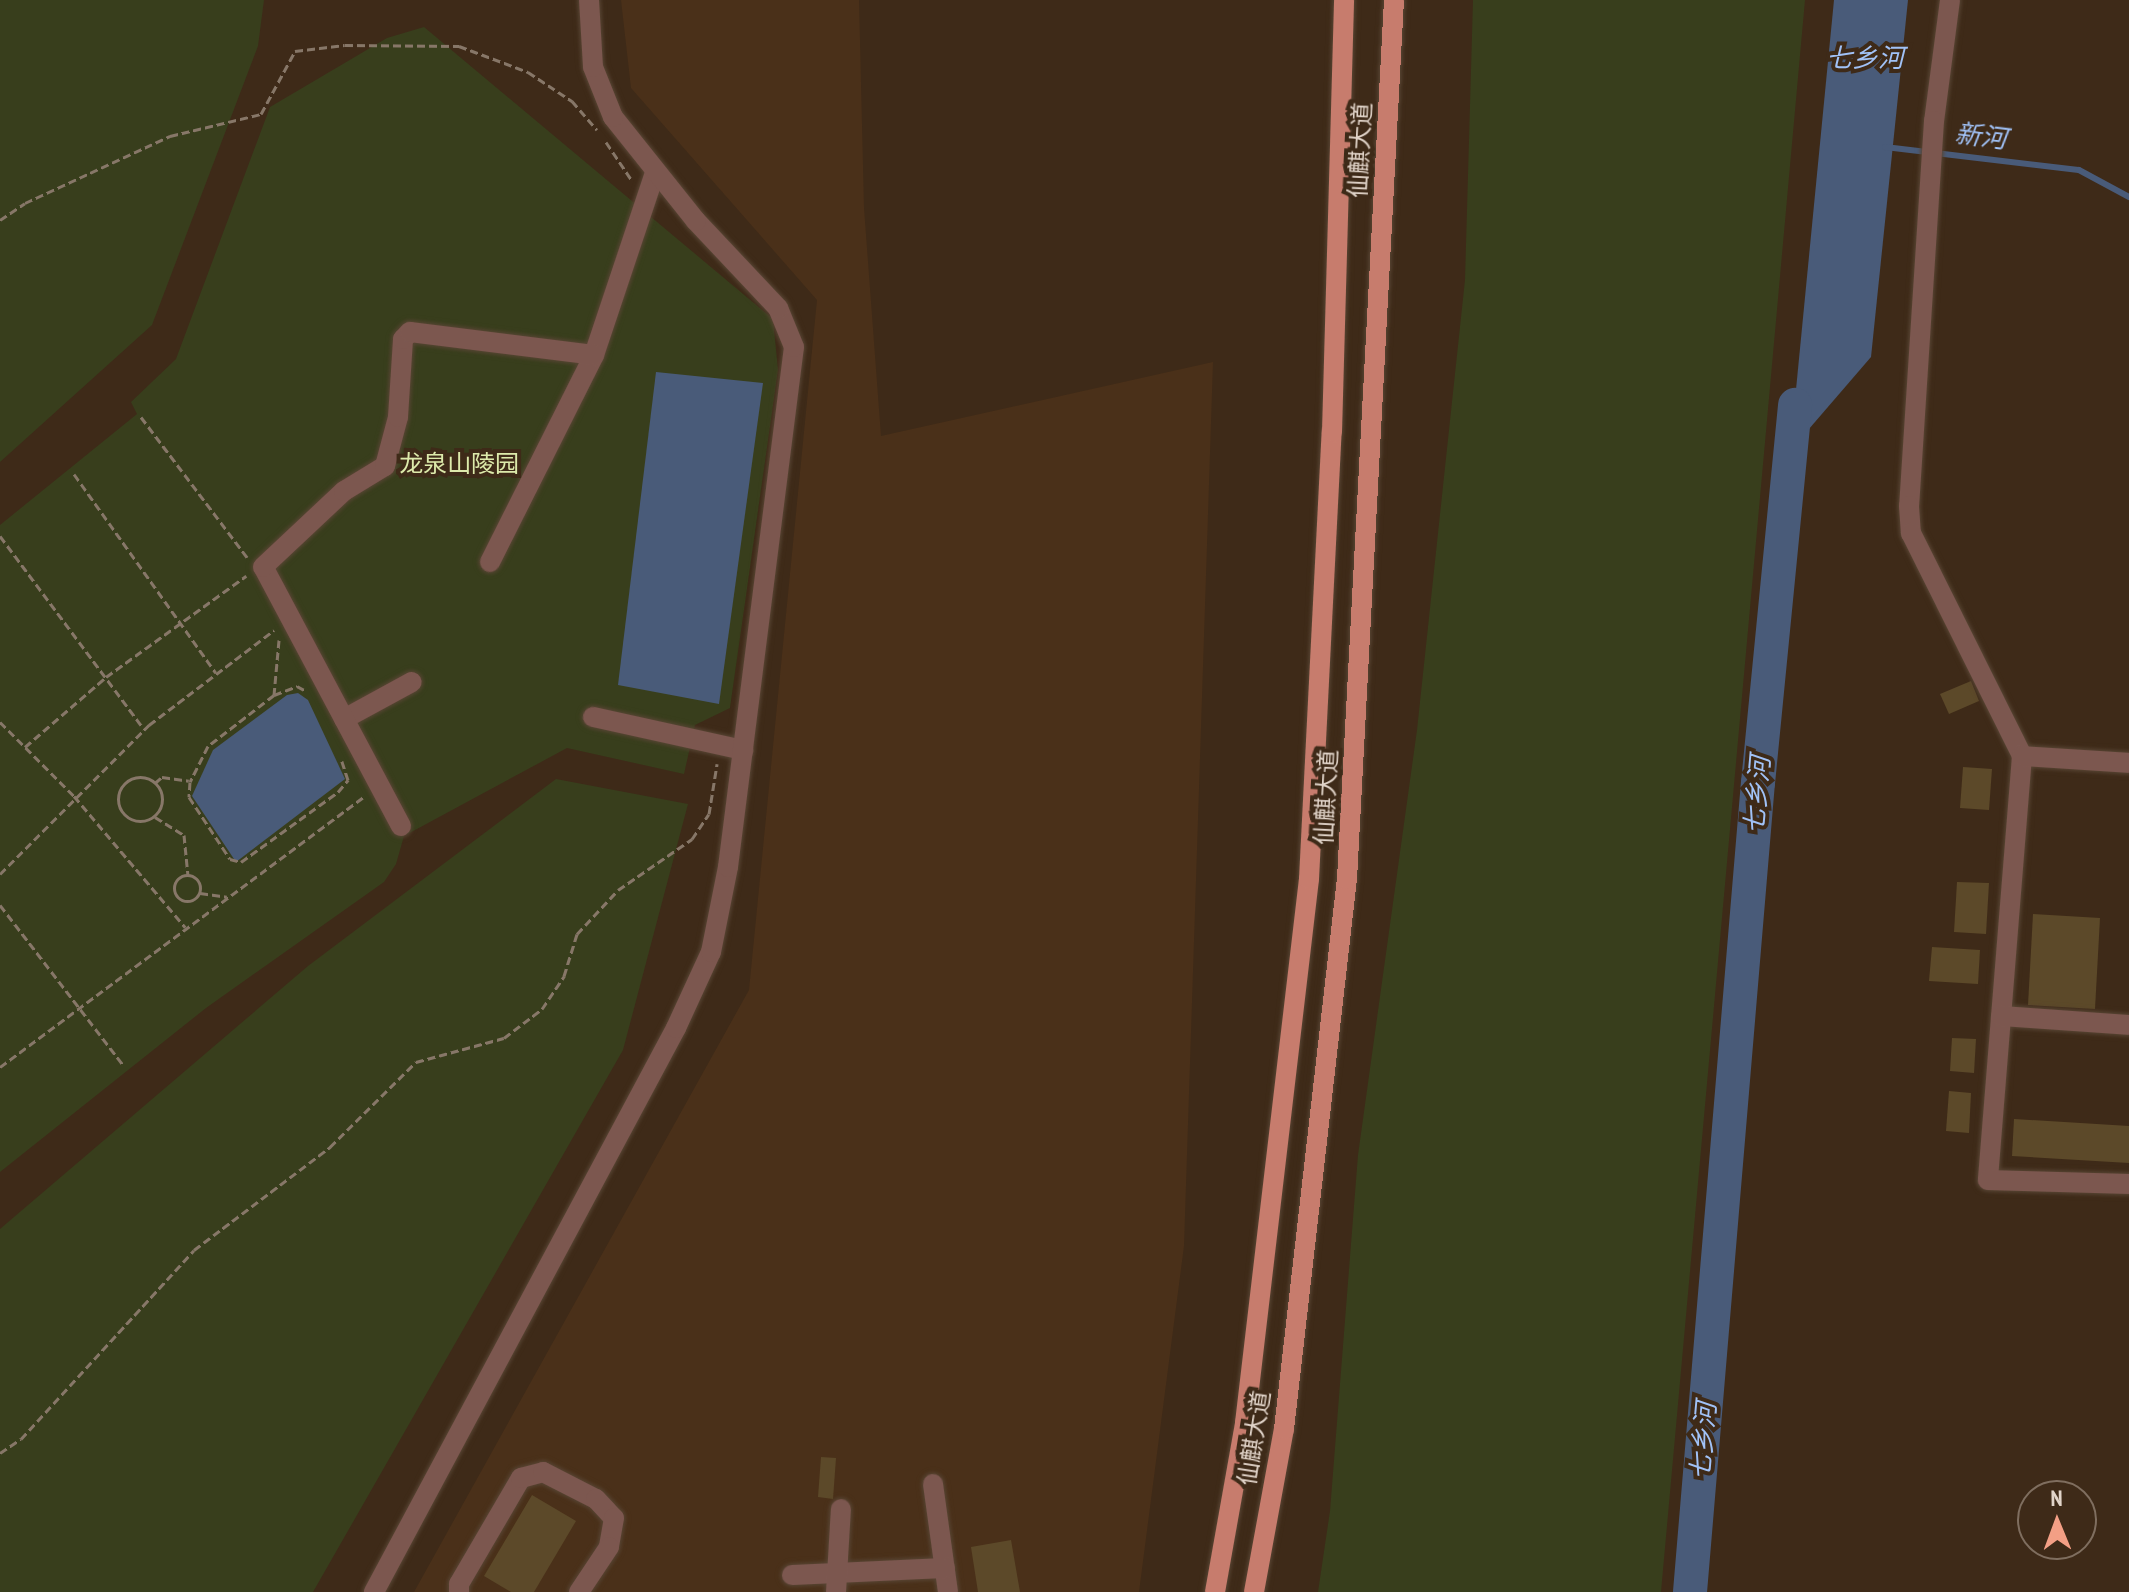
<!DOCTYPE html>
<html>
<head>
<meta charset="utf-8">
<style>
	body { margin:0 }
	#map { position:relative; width:2129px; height:1592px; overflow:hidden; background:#3e2a18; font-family:"PT Sans Narrow","Noto Sans SC",sans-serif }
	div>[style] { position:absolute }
	.built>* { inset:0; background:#4a3019 }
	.green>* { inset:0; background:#383e1c }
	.water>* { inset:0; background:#495b79 }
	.stream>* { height:6px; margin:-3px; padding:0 3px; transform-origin:3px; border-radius:3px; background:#495b79 }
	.river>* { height:34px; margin:-17px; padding:0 17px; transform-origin:17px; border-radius:17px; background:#495b79 }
	.building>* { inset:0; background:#5c4929 }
	.path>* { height:3px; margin-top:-1.5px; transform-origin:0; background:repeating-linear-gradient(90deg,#877768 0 8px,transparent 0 12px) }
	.path>.ring { margin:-1.5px; padding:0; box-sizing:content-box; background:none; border:3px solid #877768; border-radius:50% }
	.roads { filter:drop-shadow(0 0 2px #584534) drop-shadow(0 0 2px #584534) }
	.minor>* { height:20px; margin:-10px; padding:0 10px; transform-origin:10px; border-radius:10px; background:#7c574f }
	.major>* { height:20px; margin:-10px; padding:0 10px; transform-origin:10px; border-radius:10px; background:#c77c6d }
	span { translate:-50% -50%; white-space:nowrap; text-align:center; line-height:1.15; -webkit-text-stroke:8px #3e2a18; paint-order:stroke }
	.street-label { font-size:24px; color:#e1d4c9 }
	.park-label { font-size:24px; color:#ddeaab }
	.water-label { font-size:26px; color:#a1c2f7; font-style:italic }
	.north { position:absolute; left:2017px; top:1480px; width:80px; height:80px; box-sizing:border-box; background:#3e2a18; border:2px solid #7f6e5f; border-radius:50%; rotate:359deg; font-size:22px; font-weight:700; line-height:32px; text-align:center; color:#e1d4c9 }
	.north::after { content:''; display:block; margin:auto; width:28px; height:36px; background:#f39f85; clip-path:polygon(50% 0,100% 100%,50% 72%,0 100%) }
</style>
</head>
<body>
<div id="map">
	<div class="built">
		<i style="clip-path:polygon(621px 0,859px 0,864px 208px,881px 436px,1213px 362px,1184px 1246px,1139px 1592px,414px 1592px,749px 990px,817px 300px,631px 88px)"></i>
	</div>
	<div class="green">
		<i style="clip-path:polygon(0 0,264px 0,258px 46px,152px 325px,0 462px)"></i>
		<i style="clip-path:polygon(1473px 0,1805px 0,1661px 1592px,1318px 1592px,1330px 1511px,1358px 1155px,1417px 730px,1465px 280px)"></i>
		<i style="clip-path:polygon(424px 27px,773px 319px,778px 370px,730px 708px,695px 725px,684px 774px,567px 748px,404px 836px,396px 864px,384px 882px,206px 1008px,0 1172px,0 525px,137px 414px,131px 402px,176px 359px,270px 107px,387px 38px)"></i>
		<i style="clip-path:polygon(556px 779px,688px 804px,623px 1050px,313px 1592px,0 1592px,0 1229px,308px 966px)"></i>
	</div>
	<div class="water">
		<i style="clip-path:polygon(1834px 0,1908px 0,1871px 357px,1790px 451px)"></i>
		<i style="clip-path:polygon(656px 372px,763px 383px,719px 704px,618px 685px)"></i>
		<i style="clip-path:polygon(298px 693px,308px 700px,345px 779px,236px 862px,192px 796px,213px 750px,287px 695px)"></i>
	</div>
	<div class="stream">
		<i style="left:1885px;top:147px;width:195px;rotate:6.8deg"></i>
		<i style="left:2079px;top:170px;width:57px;rotate:28.4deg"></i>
	</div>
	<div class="river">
		<i style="left:1690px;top:1592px;width:812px;rotate:-85.2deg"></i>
		<i style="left:1758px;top:783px;width:380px;rotate:-84.4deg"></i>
	</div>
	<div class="building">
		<i style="clip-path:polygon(1971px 681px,1979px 701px,1949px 714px,1940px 694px)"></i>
		<i style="clip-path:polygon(1963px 767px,1992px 769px,1989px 810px,1960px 808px)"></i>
		<i style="clip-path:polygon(1957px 882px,1989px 883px,1986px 934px,1954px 932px)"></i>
		<i style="clip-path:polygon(2033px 914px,2100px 918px,2095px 1009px,2028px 1005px)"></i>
		<i style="clip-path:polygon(1932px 947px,1980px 950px,1978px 984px,1929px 981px)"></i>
		<i style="clip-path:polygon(1952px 1038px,1976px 1039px,1974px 1073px,1950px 1071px)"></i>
		<i style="clip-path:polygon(1949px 1091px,1971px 1093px,1969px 1133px,1946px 1131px)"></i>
		<i style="clip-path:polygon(2014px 1119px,2129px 1126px,2129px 1163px,2012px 1156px)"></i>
		<i style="clip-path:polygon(821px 1457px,836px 1458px,833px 1499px,818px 1497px)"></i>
		<i style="clip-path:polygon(532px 1495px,576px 1521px,534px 1592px,511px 1592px,484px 1576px)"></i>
		<i style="clip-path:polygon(1011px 1540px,1020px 1592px,978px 1592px,971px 1547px)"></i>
	</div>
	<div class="path">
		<i style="left:606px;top:142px;width:45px;rotate:56deg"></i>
		<i style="left:0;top:220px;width:30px;rotate:-34deg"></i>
		<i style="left:25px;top:203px;width:160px;rotate:-24.8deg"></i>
		<i style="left:170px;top:136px;width:94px;rotate:-13.6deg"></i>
		<i style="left:261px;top:114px;width:72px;rotate:-61.6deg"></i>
		<i style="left:295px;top:51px;width:50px;rotate:-6.8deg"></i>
		<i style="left:345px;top:45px;width:114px;rotate:0.5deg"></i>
		<i style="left:459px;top:46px;width:74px;rotate:20.6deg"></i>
		<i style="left:528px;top:72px;width:53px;rotate:33.4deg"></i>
		<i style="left:572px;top:101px;width:38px;rotate:49deg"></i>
		<i style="left:141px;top:417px;width:176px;rotate:52.9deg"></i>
		<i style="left:74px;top:474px;width:244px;rotate:54.5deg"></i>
		<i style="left:0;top:536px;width:241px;rotate:53.3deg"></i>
		<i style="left:279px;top:640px;width:55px;rotate:95.2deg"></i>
		<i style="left:274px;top:695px;width:83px;rotate:142.3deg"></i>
		<i style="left:208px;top:746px;width:40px;rotate:116.6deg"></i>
		<i style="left:190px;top:782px;width:15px;rotate:94deg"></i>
		<i style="left:189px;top:797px;width:74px;rotate:56.5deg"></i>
		<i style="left:230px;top:859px;width:11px;rotate:15deg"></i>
		<i style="left:241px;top:862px;width:120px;rotate:-35.8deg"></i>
		<i style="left:338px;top:792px;width:16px;rotate:-50deg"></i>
		<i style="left:348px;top:780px;width:20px;rotate:-108deg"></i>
		<i style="left:274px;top:695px;width:25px;rotate:-21deg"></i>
		<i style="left:297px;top:686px;width:10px;rotate:29deg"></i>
		<i style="left:0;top:722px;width:105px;rotate:45deg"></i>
		<i style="left:74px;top:796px;width:172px;rotate:49.7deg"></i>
		<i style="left:25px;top:747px;width:107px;rotate:-40.8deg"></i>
		<i style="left:106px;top:677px;width:173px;rotate:-35.8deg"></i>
		<i class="ring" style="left:118px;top:777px;width:41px;height:41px"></i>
		<i style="left:155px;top:783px;width:9px;rotate:-41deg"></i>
		<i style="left:162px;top:777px;width:27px;rotate:8deg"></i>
		<i style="left:155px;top:817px;width:34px;rotate:32deg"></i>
		<i style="left:184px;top:835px;width:41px;rotate:84.4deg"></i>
		<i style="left:0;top:874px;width:211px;rotate:-45deg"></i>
		<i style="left:149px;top:725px;width:157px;rotate:-37.2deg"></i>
		<i class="ring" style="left:174px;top:875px;width:23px;height:23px"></i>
		<i style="left:200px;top:893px;width:27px;rotate:8deg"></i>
		<i style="left:0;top:905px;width:203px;rotate:52.4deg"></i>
		<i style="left:0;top:1067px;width:452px;rotate:-36.6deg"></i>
		<i style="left:0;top:1453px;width:25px;rotate:-34deg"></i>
		<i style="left:21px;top:1439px;width:256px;rotate:-47.5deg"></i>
		<i style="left:194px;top:1250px;width:171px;rotate:-37.1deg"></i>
		<i style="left:330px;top:1147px;width:121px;rotate:-44.7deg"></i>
		<i style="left:416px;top:1062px;width:91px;rotate:-15.3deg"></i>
		<i style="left:504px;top:1038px;width:48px;rotate:-37.3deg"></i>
		<i style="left:542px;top:1009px;width:40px;rotate:-56deg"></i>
		<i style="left:564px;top:976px;width:44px;rotate:-72.8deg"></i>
		<i style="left:577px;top:934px;width:60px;rotate:-47deg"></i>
		<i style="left:618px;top:890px;width:90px;rotate:-34.6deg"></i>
		<i style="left:692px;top:839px;width:30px;rotate:-56deg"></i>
		<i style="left:709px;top:814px;width:51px;rotate:-80.9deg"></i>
	</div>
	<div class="roads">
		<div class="minor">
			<i style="left:1950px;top:0;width:122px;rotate:97.5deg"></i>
			<i style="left:1934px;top:121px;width:386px;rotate:93.7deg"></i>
			<i style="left:1909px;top:506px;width:27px;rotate:86deg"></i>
			<i style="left:1911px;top:533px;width:249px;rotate:63.5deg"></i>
			<i style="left:2022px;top:756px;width:425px;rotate:94.6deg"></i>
			<i style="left:1988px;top:1180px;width:141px;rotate:1.6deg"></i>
			<i style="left:490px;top:562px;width:232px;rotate:-63.3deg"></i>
			<i style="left:594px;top:355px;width:192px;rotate:-71.5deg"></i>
			<i style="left:593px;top:717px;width:154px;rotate:12.4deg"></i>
			<i style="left:344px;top:719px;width:77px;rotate:-28.6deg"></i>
			<i style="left:2022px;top:756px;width:107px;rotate:3.7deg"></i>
			<i style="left:401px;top:826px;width:293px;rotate:-118deg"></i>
			<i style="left:263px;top:567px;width:111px;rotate:-43.2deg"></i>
			<i style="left:344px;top:491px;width:48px;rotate:-31.4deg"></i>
			<i style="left:385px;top:466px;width:51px;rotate:-75.1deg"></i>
			<i style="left:398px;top:417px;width:78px;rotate:-86.3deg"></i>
			<i style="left:403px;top:339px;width:10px;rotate:-45deg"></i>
			<i style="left:410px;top:332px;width:185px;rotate:7.1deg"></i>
			<i style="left:2001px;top:1016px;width:128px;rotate:4deg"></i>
			<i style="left:933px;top:1484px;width:109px;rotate:82.1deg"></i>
			<i style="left:792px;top:1575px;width:153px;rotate:-2.6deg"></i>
			<i style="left:374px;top:1592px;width:640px;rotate:-61.83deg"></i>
			<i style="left:676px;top:1028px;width:84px;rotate:-65.3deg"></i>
			<i style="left:711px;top:952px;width:87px;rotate:-78.7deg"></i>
			<i style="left:728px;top:867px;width:524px;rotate:-82.77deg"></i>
			<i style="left:794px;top:347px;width:42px;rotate:-112.3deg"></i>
			<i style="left:778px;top:308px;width:120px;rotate:-133.3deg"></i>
			<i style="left:696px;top:221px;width:133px;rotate:-128.6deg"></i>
			<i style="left:613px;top:117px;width:54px;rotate:-111.8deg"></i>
			<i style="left:593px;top:67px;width:67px;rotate:-93.4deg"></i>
			<i style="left:459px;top:1592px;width:8px;rotate:-90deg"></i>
			<i style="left:459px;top:1584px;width:123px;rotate:-59.7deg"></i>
			<i style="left:521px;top:1478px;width:23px;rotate:-15deg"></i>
			<i style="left:543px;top:1472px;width:59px;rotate:27deg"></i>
			<i style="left:596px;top:1499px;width:26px;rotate:47deg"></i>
			<i style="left:614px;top:1518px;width:29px;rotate:100deg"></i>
			<i style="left:609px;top:1547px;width:54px;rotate:123.7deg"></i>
			<i style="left:836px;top:1592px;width:83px;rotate:-86.6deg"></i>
		</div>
		<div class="major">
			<i style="left:1215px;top:1592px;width:172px;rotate:-79.9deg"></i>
			<i style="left:1245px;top:1423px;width:548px;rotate:-83.29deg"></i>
			<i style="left:1309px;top:879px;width:448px;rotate:-87.1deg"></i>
			<i style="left:1332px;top:432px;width:432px;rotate:-88.4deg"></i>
			<i style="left:1254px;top:1592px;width:166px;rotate:-79.6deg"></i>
			<i style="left:1284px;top:1429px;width:554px;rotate:-83.47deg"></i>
			<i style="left:1347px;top:879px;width:880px;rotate:-86.94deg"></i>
		</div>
	</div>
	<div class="street-label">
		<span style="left:1360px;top:150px;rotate:-87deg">仙麒大道</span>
		<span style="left:1326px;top:797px;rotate:-87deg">仙麒大道</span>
		<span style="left:1254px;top:1438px;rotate:-81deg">仙麒大道</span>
	</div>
	<div class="park-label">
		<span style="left:459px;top:464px">龙泉山陵园</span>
	</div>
	<div class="water-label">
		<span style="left:1865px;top:58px">七乡河</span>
		<span style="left:1981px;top:136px;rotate:7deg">新河</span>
		<span style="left:1757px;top:795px;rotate:-85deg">七乡河</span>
		<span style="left:1703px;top:1441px;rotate:-85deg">七乡河</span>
	</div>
	<div class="north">N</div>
</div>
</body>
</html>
